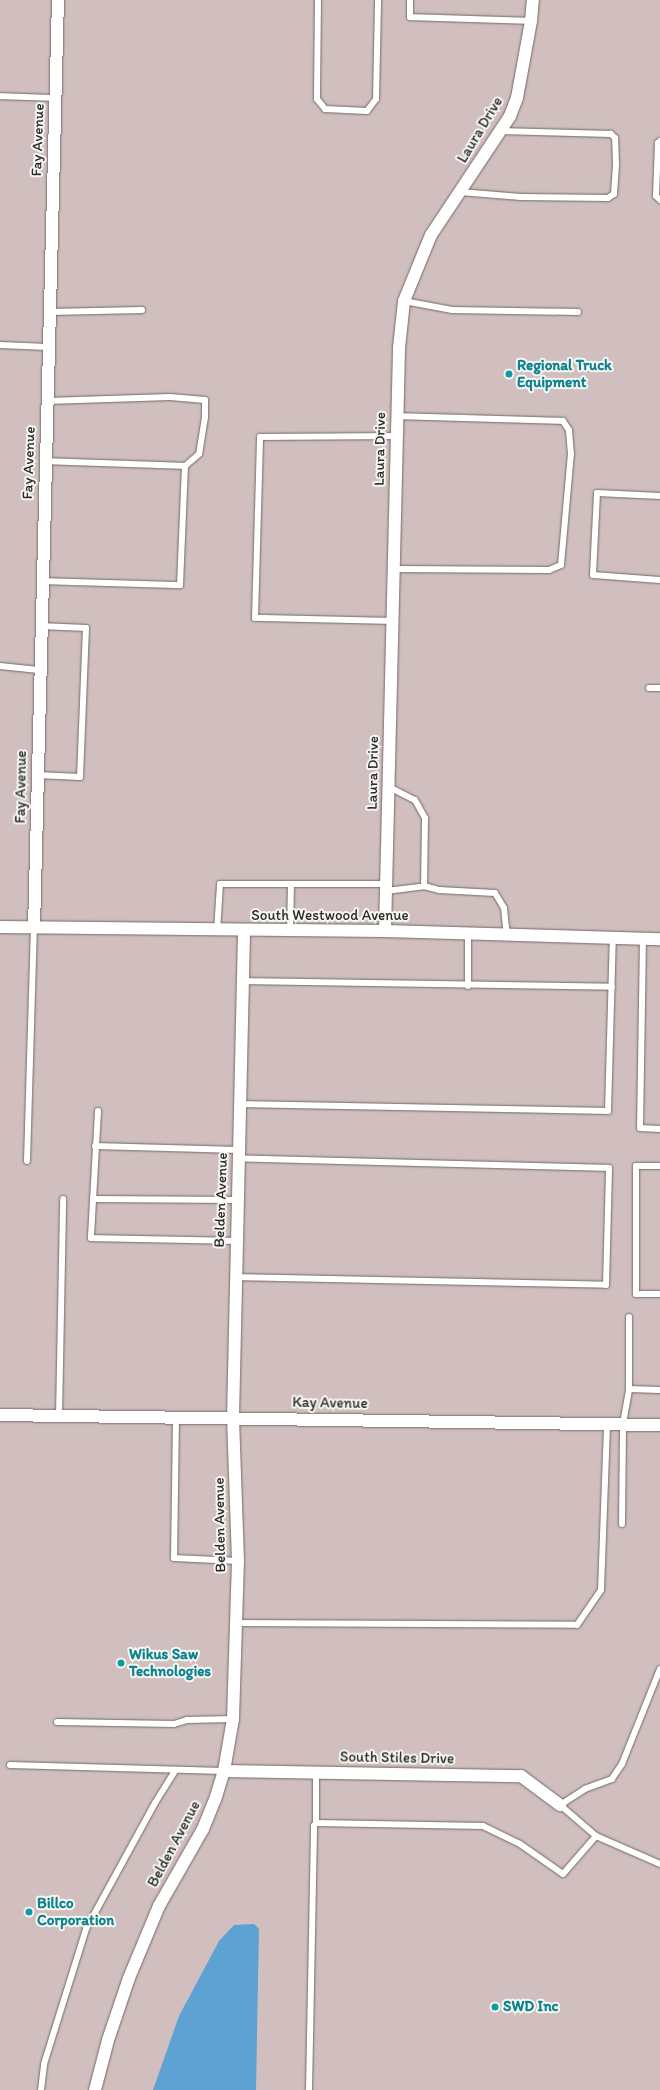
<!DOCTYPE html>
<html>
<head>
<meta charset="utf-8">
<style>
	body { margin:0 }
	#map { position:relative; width:660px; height:2090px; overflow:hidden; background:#f4e3cd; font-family:Itim,sans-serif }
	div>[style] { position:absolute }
	.industrial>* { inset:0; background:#d1bfbf }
	.water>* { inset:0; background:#5da2d2 }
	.roads { filter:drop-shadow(0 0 1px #716b64) drop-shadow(0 0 1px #716b64) }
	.lane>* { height:6px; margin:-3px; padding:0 3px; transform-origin:3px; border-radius:3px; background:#fff }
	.street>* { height:12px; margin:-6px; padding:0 6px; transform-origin:6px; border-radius:6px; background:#fff }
	.dots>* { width:11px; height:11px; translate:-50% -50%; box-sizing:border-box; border:2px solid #f6f6f2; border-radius:50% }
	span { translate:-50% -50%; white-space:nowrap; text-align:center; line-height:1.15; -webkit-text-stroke:4px #f6f6f2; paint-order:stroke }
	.street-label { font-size:15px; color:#2b2b2b }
	.culture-label { font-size:15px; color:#0d838f; font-weight:700 }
	.left { translate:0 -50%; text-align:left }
</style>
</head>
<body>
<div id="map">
	<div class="industrial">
		<i style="clip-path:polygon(0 0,660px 0,660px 2090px,0 2090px)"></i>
	</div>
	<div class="water">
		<i style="clip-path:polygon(254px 1924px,259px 1929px,256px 2090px,153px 2090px,179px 2016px,219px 1941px,234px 1925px)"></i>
	</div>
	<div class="roads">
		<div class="lane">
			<i style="left:318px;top:0;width:99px;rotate:90.6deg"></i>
			<i style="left:317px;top:99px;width:13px;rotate:51deg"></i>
			<i style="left:325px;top:109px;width:42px;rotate:2.7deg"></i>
			<i style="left:367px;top:111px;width:15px;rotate:-53deg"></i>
			<i style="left:376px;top:99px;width:99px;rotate:-88.8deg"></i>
			<i style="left:410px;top:0;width:17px;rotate:90deg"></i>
			<i style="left:410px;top:17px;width:121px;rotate:1.9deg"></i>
			<i style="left:0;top:96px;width:55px;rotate:2.1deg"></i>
			<i style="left:660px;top:141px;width:3px;rotate:135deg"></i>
			<i style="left:658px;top:143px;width:53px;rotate:92.2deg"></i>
			<i style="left:656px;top:196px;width:6px;rotate:45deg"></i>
			<i style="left:460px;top:192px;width:61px;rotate:4.7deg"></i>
			<i style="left:521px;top:197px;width:87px;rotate:0.7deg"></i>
			<i style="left:608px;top:198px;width:7px;rotate:-34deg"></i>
			<i style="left:614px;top:194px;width:30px;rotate:-86deg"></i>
			<i style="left:616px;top:164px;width:26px;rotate:-92deg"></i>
			<i style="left:615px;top:138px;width:6px;rotate:-135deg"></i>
			<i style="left:611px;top:134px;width:111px;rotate:-178.5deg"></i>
			<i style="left:404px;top:301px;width:49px;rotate:10.6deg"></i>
			<i style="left:452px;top:310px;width:126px;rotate:0.9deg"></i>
			<i style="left:49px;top:312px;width:93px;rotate:-1.2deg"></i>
			<i style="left:0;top:345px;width:48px;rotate:2.4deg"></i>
			<i style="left:47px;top:401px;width:123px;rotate:-1.9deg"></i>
			<i style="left:170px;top:397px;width:35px;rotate:5deg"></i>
			<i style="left:205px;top:400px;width:17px;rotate:90deg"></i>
			<i style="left:205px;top:417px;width:37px;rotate:99deg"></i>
			<i style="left:199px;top:454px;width:18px;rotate:139deg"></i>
			<i style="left:660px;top:496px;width:63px;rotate:-177.3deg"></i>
			<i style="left:597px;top:493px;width:82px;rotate:92.8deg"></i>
			<i style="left:593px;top:575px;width:67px;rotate:4.3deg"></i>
			<i style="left:394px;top:569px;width:155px;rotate:0.4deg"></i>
			<i style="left:549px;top:570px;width:13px;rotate:-23deg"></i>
			<i style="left:561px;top:565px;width:111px;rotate:-84.9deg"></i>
			<i style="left:571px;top:454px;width:24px;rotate:-95deg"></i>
			<i style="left:569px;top:430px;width:11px;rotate:-124deg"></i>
			<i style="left:563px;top:421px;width:166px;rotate:-178.3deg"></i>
			<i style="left:42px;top:581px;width:138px;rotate:1.7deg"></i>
			<i style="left:180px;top:585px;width:119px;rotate:-87.6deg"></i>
			<i style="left:185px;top:466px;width:140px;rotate:-178deg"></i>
			<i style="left:392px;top:621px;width:137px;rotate:-178.7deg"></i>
			<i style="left:255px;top:618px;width:181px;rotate:-88.4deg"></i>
			<i style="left:260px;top:437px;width:137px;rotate:-0.4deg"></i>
			<i style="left:0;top:666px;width:39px;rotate:6deg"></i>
			<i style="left:649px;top:688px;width:11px"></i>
			<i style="left:37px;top:775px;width:43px;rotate:2.7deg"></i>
			<i style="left:80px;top:777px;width:149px;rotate:-87.7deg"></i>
			<i style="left:86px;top:628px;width:46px;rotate:-177.5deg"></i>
			<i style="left:389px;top:787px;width:29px;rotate:27deg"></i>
			<i style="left:415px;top:800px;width:21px;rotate:61deg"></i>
			<i style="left:425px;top:818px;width:68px;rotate:90.8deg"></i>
			<i style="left:291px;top:884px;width:95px"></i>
			<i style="left:386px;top:891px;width:38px;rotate:-7deg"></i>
			<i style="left:424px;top:886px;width:16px;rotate:15deg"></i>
			<i style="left:439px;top:890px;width:56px;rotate:3.1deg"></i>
			<i style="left:495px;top:893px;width:17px;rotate:59deg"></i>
			<i style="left:504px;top:908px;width:27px;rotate:84deg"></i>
			<i style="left:217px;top:931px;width:47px;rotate:-86.3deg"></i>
			<i style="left:220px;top:884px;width:71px"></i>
			<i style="left:291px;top:884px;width:47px;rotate:91.2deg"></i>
			<i style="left:468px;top:934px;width:52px;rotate:90deg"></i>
			<i style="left:643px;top:938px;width:190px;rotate:90.9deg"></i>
			<i style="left:640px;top:1128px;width:20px;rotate:3deg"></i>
			<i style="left:243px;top:981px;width:369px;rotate:0.9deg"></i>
			<i style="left:240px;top:1104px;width:368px;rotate:1.1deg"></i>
			<i style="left:608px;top:1111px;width:174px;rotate:-88.4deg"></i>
			<i style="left:98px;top:1111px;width:127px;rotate:93.2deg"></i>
			<i style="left:91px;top:1238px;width:145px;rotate:1.2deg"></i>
			<i style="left:95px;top:1146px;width:144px;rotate:1.6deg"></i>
			<i style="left:27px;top:1161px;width:233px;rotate:-88.3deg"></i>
			<i style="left:660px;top:1166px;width:24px;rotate:180deg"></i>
			<i style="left:636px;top:1166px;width:128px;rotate:90deg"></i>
			<i style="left:636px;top:1294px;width:24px"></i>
			<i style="left:93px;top:1199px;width:144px;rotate:0.4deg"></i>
			<i style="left:235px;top:1277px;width:371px;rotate:1.2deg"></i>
			<i style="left:606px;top:1285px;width:117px;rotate:-88.5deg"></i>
			<i style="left:609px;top:1168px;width:371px;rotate:-178.5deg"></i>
			<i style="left:629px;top:1389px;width:31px;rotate:2deg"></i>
			<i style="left:59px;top:1416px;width:217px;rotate:-88.9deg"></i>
			<i style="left:176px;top:1417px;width:141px;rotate:90.8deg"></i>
			<i style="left:174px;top:1558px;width:64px;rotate:2.7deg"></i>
			<i style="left:622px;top:1524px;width:100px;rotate:-89.4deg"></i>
			<i style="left:623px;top:1424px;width:36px;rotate:-80deg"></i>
			<i style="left:629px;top:1389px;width:72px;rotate:-90deg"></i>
			<i style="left:236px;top:1623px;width:341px;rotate:0.3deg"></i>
			<i style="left:577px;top:1625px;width:42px;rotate:-55.6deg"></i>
			<i style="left:601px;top:1590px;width:166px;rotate:-87.9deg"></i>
			<i style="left:660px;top:1669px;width:102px;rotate:111.8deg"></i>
			<i style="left:622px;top:1764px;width:18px;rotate:124deg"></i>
			<i style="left:612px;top:1779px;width:29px;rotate:160deg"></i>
			<i style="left:585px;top:1789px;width:30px;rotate:147deg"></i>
			<i style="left:560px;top:1805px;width:48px;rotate:40.7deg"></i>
			<i style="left:596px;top:1836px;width:70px;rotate:23.6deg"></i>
			<i style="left:57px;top:1722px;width:117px;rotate:1deg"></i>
			<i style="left:174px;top:1724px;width:14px;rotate:-17deg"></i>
			<i style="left:187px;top:1720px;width:46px;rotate:-1.2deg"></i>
			<i style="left:10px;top:1765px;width:214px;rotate:1.6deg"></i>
			<i style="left:316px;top:1772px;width:51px;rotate:90deg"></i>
			<i style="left:41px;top:2090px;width:26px;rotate:-83deg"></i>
			<i style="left:44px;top:2064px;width:141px;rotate:-72.7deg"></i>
			<i style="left:86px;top:1929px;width:144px;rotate:-61.3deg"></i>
			<i style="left:155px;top:1803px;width:39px;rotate:-58deg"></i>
			<i style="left:309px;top:2090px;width:264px;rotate:-88.9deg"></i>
			<i style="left:314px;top:1826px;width:4px;rotate:-56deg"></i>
			<i style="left:316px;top:1823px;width:167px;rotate:1deg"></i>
			<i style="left:483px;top:1826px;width:41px;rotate:25.9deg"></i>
			<i style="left:520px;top:1844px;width:52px;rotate:34.9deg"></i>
			<i style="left:563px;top:1874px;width:50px;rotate:-49deg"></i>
		</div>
		<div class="street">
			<i style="left:0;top:927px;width:385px;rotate:0.6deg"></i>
			<i style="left:385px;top:931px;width:275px;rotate:1.7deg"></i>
			<i style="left:34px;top:928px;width:928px;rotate:-88.52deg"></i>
			<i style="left:385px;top:931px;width:583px;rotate:-88.62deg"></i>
			<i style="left:399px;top:348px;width:47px;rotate:-83.9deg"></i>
			<i style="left:404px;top:301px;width:71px;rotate:-67.8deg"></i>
			<i style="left:431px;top:235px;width:143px;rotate:-56.4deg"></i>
			<i style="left:510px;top:116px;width:19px;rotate:-69deg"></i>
			<i style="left:517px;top:98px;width:78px;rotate:-79.7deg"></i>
			<i style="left:531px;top:21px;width:21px;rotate:-85deg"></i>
			<i style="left:0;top:1415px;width:660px;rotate:0.87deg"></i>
			<i style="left:224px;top:1771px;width:297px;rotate:1deg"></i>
			<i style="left:521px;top:1776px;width:49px;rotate:36.6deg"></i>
			<i style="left:95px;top:2090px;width:52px;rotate:-75.4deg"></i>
			<i style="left:108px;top:2040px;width:65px;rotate:-71.3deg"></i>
			<i style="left:129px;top:1978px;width:78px;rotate:-67.4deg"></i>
			<i style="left:159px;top:1906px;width:89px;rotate:-60.3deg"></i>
			<i style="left:203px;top:1829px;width:31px;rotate:-68deg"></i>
			<i style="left:215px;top:1800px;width:30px;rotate:-73deg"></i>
			<i style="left:224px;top:1771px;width:53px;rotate:-80.2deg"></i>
			<i style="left:233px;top:1719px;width:158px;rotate:-88.2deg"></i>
			<i style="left:238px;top:1561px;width:143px;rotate:-92deg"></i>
			<i style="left:233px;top:1418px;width:487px;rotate:-88.7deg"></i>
		</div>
	</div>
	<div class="dots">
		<i style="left:509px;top:374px;background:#0f9aa8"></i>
		<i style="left:121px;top:1663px;background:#0f9aa8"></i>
		<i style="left:29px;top:1912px;background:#0f9aa8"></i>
		<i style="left:495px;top:2007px;background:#0f9aa8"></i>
	</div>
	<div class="street-label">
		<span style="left:480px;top:130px;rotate:-59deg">Laura Drive</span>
		<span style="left:38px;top:140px;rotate:-88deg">Fay Avenue</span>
		<span style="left:380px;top:449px;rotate:-89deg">Laura Drive</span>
		<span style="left:29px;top:463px;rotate:-88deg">Fay Avenue</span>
		<span style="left:373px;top:773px;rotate:-89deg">Laura Drive</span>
		<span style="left:21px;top:787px;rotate:-89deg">Fay Avenue</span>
		<span style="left:330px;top:916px">South Westwood Avenue</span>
		<span style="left:221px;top:1200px;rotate:-88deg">Belden Avenue</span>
		<span style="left:330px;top:1403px;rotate:1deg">Kay Avenue</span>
		<span style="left:220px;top:1525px;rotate:-91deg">Belden Avenue</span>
		<span style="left:397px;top:1758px;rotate:1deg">South Stiles Drive</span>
		<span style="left:174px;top:1844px;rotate:-62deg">Belden Avenue</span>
	</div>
	<div class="culture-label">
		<span class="left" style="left:517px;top:374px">Regional Truck<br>Equipment</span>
		<span class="left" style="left:129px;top:1663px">Wikus Saw<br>Technologies</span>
		<span class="left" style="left:37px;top:1912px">Billco<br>Corporation</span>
		<span class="left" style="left:503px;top:2007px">SWD Inc</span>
	</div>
</div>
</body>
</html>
